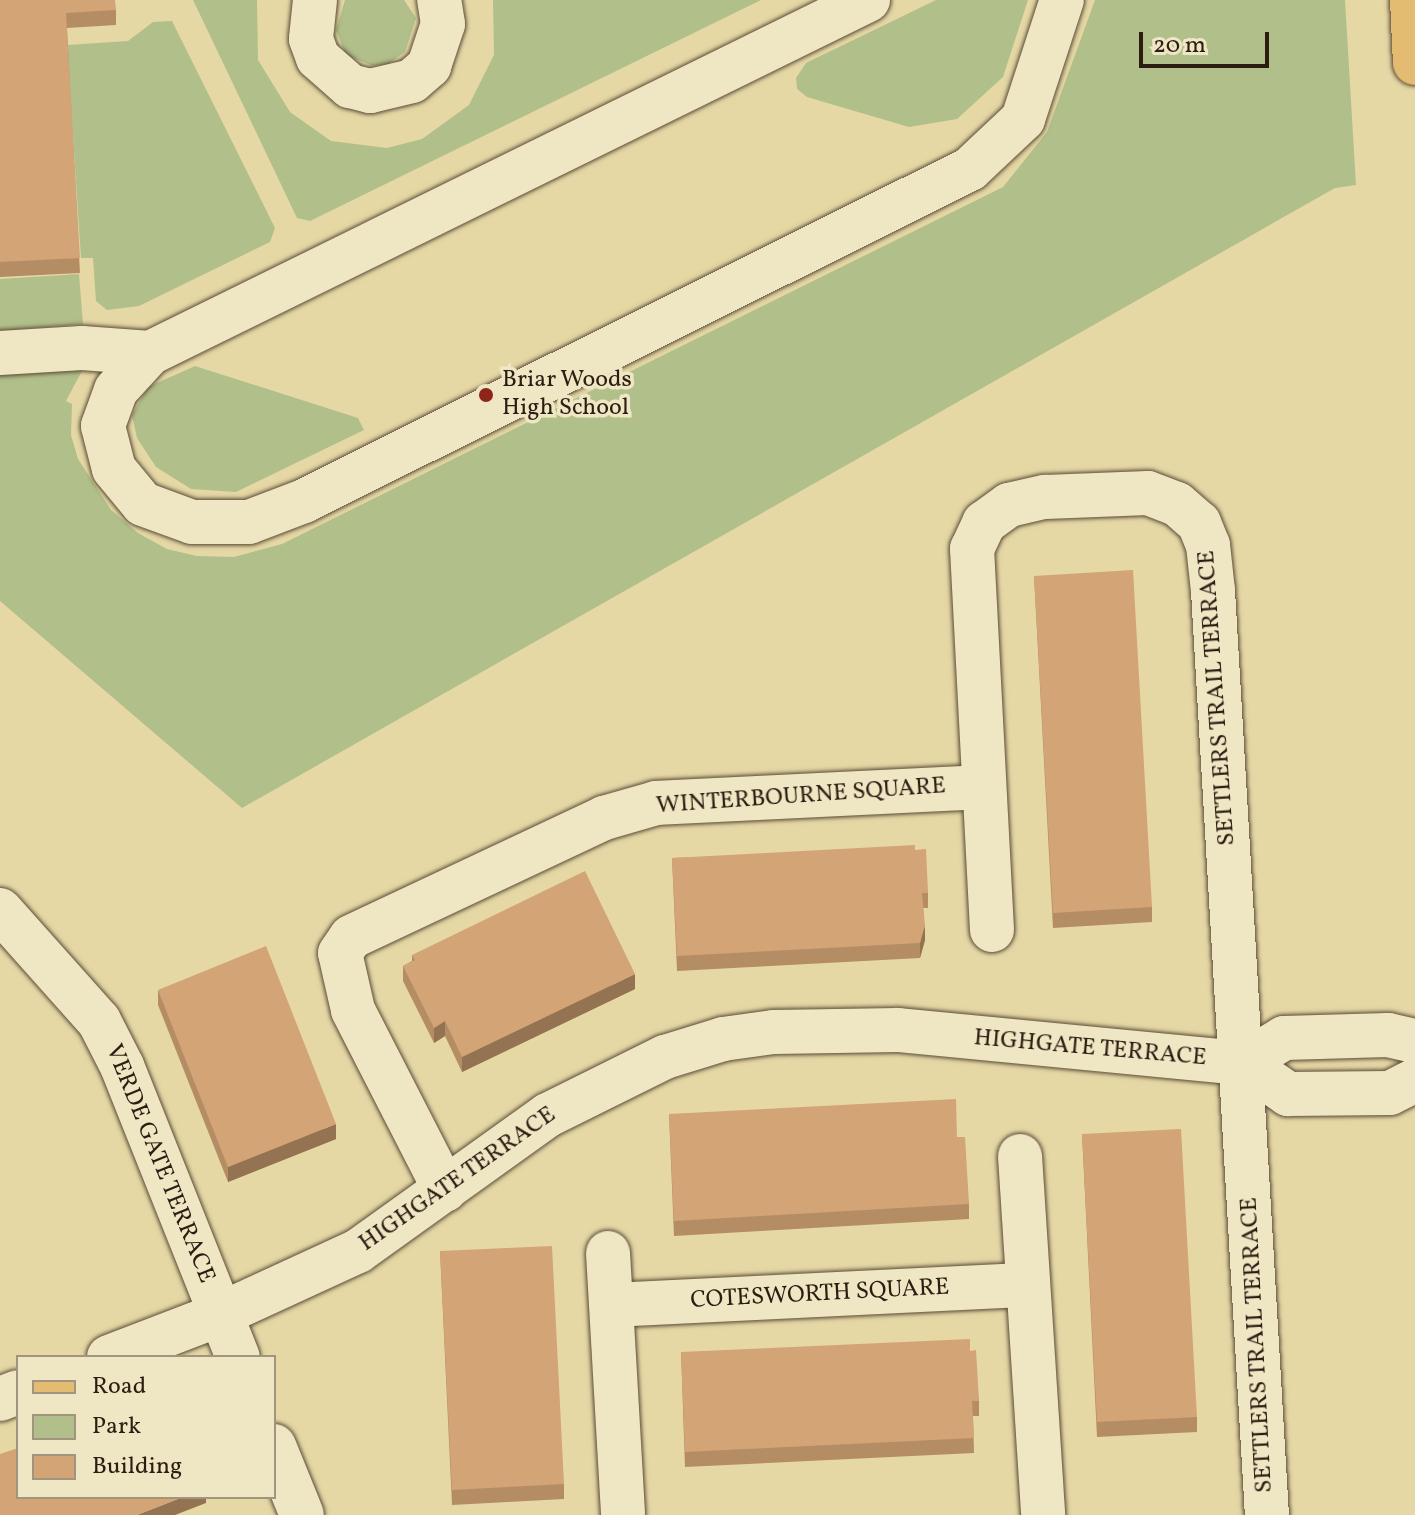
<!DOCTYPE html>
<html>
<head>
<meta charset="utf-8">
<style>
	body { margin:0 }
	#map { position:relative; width:1415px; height:1515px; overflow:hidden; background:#e6d8a5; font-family:Vollkorn,serif }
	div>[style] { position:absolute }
	.green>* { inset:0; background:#b1bf8a }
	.roads { filter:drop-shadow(0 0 2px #5a4c37) drop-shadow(0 0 2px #5a4c37) }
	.minor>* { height:44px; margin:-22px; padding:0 22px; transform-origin:22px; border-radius:22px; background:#efe6c4 }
	.major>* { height:44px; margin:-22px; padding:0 22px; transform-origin:22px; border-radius:22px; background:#e3bc72 }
	.wall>* { inset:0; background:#b58d65 }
	.shaded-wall>* { inset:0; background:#947352 }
	.building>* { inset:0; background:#d3a475 }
	.dots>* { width:22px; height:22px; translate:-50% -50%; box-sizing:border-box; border:4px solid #efe6c4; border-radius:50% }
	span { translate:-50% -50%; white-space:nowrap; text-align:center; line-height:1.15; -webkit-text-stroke:7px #efe6c4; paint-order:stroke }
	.poi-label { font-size:24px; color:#2c1d12 }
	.left { translate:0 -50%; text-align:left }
	.street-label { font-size:24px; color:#2c1d12 }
	.legend { position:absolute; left:16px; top:1355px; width:260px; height:144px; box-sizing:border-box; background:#efe6c4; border:2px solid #a1967d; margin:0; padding:10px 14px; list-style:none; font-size:24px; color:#2c1d12 }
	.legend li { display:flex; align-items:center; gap:16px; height:40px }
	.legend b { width:40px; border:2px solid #a1967d }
	.scale { position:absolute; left:1139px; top:32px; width:130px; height:36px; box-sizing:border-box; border:4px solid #2c1d12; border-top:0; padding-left:10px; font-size:24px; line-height:28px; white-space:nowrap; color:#2c1d12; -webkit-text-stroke:6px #efe6c4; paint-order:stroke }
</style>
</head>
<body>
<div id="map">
	<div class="green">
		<i style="clip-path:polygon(193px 0,257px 0,258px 60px,290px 112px,331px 141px,387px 148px,422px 139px,469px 105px,494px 55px,493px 0,761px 0,310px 221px,297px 218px)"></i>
		<i style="clip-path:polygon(345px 0,404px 0,416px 18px,405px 52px,388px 64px,373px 66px,346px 55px,336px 30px)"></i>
		<i style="clip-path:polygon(936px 0,1028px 0,1003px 77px,957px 119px,909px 127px,807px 97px,797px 89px,796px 78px,806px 63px)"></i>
		<i style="clip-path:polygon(1095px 0,1345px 0,1356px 185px,1335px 188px,242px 808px,0 601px,0 368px,84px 367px,66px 401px,72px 404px,71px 435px,78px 459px,111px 510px,138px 533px,167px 549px,197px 556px,234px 557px,282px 544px,1003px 187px,1047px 132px)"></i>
		<i style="clip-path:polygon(172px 21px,275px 228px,270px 242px,139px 306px,107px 310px,96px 301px,93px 258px,81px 258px,67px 45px,128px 41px,153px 22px)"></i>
		<i style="clip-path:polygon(79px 274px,83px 324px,0 331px,0 279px)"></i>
		<i style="clip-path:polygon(195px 366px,358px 418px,364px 430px,236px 492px,191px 489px,156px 467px,137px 438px,132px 415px,148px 387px)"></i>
	</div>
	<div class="roads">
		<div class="minor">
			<i style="left:315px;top:0;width:39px;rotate:96deg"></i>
			<i style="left:311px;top:39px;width:20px;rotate:70deg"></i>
			<i style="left:318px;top:58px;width:43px;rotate:41.2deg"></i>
			<i style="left:350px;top:86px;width:21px;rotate:14deg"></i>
			<i style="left:370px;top:91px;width:43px;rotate:-13.4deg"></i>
			<i style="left:412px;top:81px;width:23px;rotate:-41deg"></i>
			<i style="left:429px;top:66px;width:44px;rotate:-71.6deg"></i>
			<i style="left:443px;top:24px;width:24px;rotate:-99deg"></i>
			<i style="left:868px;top:0;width:800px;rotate:153.82deg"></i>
			<i style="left:150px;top:353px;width:50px;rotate:132.6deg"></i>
			<i style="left:116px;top:390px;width:38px;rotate:110deg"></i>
			<i style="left:103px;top:426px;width:44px;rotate:75.7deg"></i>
			<i style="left:114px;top:469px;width:45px;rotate:50.4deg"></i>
			<i style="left:143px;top:504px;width:52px;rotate:20.2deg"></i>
			<i style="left:192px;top:522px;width:57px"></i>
			<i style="left:249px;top:522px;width:59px;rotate:-20.9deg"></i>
			<i style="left:304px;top:501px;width:744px;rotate:-26.5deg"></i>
			<i style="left:970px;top:169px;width:73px;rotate:-43.3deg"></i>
			<i style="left:1023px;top:119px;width:125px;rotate:-71.9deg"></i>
			<i style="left:0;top:353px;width:82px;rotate:-3.5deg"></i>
			<i style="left:82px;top:348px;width:68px;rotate:4.2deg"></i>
			<i style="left:0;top:910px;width:149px;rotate:48.3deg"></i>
			<i style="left:99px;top:1021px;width:51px;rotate:62.9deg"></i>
			<i style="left:122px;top:1066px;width:313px;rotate:68.3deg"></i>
			<i style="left:992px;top:930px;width:382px;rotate:-93deg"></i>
			<i style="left:972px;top:549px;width:29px;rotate:-65deg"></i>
			<i style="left:984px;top:523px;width:31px;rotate:-36deg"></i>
			<i style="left:1009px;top:505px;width:37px;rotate:-13deg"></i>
			<i style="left:1045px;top:497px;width:103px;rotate:-2.2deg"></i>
			<i style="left:1148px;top:493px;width:31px;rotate:21deg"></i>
			<i style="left:1177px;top:504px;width:29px;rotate:41deg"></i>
			<i style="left:1199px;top:523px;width:24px;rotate:68deg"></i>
			<i style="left:1208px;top:545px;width:46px;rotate:83.8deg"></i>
			<i style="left:1213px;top:591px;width:926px;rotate:86.66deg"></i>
			<i style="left:1243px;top:1063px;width:48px;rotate:-31.4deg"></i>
			<i style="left:1284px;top:1038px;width:104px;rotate:-1.7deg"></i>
			<i style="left:1388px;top:1035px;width:28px;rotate:13deg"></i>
			<i style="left:1020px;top:1156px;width:360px;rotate:86.3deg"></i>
			<i style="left:445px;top:1190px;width:202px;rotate:-117.1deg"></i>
			<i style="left:353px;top:1010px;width:58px;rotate:-102.8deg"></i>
			<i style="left:340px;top:953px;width:19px;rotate:-55deg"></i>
			<i style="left:351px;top:937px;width:280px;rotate:-25.2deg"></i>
			<i style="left:604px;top:818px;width:54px;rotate:-16.1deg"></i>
			<i style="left:656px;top:803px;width:327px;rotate:-2.8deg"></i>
			<i style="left:608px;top:1253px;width:262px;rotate:86.7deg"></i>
			<i style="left:613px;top:1305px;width:414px;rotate:-2.8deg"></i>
			<i style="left:109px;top:1357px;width:120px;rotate:-21deg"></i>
			<i style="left:221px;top:1314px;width:151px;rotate:-24.7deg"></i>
			<i style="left:358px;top:1251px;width:234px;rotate:-35.6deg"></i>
			<i style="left:548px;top:1115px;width:131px;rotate:-26.4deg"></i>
			<i style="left:665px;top:1057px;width:61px;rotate:-17.2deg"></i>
			<i style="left:723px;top:1039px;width:51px;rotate:-7.8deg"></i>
			<i style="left:774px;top:1032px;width:124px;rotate:-0.9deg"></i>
			<i style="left:898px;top:1030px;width:347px;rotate:5.5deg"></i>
			<i style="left:1243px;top:1063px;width:55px;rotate:34.6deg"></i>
			<i style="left:1288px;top:1094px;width:102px;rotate:-0.6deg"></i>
			<i style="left:1390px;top:1093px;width:28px;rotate:-27deg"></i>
			<i style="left:0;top:1399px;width:19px;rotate:-21deg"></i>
			<i style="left:274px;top:1446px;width:74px;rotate:67.9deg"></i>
		</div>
		<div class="major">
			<i style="left:1412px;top:0;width:63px;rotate:87.3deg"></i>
		</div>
	</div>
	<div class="wall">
		<i style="clip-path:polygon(0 0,116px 10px,116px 25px,67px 28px,80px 273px,0 277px)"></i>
		<i style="clip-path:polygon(1034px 576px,1152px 907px,1152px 922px,1053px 928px)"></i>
		<i style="clip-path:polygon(915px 850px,928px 893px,928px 908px,923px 908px,925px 940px,920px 958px,677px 971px,672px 858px)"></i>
		<i style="clip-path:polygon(412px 955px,635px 989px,462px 1072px,445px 1036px,434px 1043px,403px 981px,403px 966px,412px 961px)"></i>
		<i style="clip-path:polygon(158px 990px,336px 1139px,228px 1182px,158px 1005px)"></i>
		<i style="clip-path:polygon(669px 1114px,957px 1137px,969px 1204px,969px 1219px,674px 1236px)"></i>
		<i style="clip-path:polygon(1082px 1134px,1197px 1417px,1197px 1432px,1097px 1437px)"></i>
		<i style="clip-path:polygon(440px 1251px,564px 1484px,564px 1499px,452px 1505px)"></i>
		<i style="clip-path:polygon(970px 1351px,979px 1401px,979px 1416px,973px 1416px,974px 1453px,685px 1467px,681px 1352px)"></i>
	</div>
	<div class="shaded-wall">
		<i style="clip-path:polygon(925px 925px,925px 940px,920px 958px,920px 943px)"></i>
		<i style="clip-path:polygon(635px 974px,635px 989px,462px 1072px,462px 1057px)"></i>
		<i style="clip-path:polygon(445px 1021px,445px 1036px,434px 1043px,434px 1028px)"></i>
		<i style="clip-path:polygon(336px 1124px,336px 1139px,228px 1182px,228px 1167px)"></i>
		<i style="clip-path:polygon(183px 1497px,206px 1497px,206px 1503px,175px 1515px,137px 1515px)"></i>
	</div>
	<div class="building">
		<i style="clip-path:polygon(0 0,115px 0,116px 10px,66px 13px,80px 258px,0 262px)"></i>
		<i style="clip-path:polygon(1133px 570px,1152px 907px,1053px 913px,1034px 576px)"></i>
		<i style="clip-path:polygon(915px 845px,915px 850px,926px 849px,928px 893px,922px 893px,925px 925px,920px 943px,677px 956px,672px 858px)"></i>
		<i style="clip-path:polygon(585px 871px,635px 974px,462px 1057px,445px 1021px,434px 1028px,403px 966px,415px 960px,412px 955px)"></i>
		<i style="clip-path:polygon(266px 946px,336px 1124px,228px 1167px,158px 990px)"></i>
		<i style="clip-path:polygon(956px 1099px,957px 1137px,965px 1137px,969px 1204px,674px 1221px,669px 1114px)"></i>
		<i style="clip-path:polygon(1181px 1129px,1197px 1417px,1097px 1422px,1082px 1134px)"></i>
		<i style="clip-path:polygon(552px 1246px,564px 1484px,452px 1490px,440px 1251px)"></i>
		<i style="clip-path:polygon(970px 1339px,970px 1351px,976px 1350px,979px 1401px,972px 1401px,974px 1438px,685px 1452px,681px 1352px)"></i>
		<i style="clip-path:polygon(18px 1448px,18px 1497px,183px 1497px,137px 1515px,0 1515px,0 1454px)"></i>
	</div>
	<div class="dots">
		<i style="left:486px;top:395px;background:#8f2418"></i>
	</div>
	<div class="poi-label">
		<span class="left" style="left:502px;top:395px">Briar Woods<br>High School</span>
	</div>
	<div class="street-label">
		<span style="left:1218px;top:698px;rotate:-94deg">SETTLERS TRAIL TERRACE</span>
		<span style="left:801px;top:797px;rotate:-4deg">WINTERBOURNE SQUARE</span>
		<span style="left:1090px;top:1049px;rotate:5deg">HIGHGATE TERRACE</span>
		<span style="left:159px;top:1164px;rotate:68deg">VERDE GATE TERRACE</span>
		<span style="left:458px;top:1180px;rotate:-35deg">HIGHGATE TERRACE</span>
		<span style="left:820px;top:1295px;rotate:-3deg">COTESWORTH SQUARE</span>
		<span style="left:1258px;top:1345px;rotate:-93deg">SETTLERS TRAIL TERRACE</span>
	</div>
	<ul class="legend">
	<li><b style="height:10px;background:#e3bc72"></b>Road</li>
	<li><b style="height:22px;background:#b1bf8a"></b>Park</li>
	<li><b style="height:22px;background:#d3a475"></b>Building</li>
	</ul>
	<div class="scale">20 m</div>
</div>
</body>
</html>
